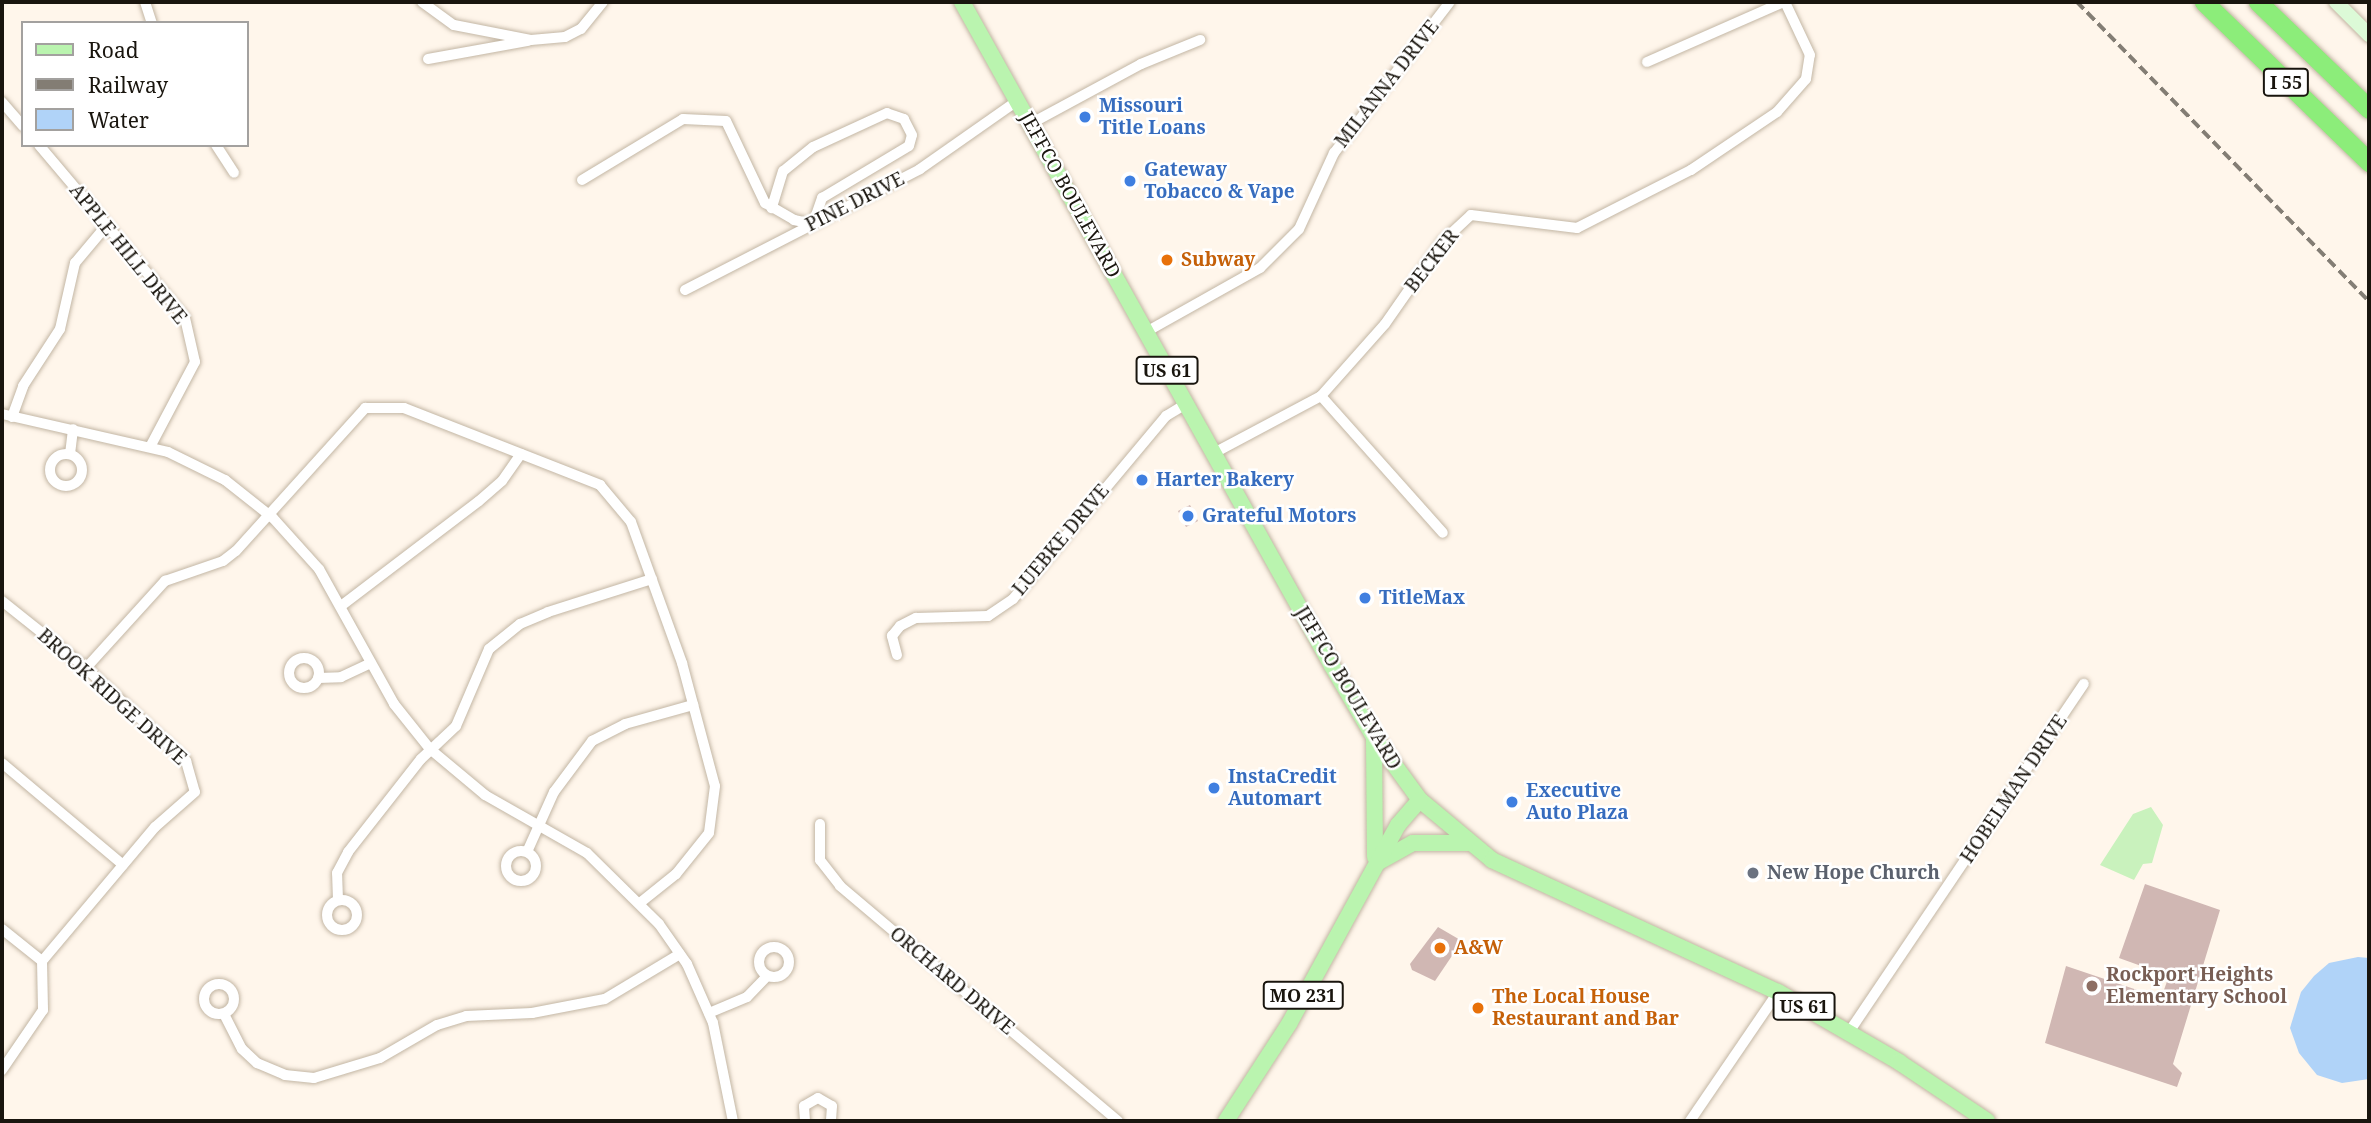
<!DOCTYPE html>
<html>
<head>
<meta charset="utf-8">
<style>
	body { margin:0 }
	#map { position:relative; width:2371px; height:1123px; overflow:hidden; background:#fff6eb; font-family:"Noto Serif",serif }
	div>[style] { position:absolute }
	.green>* { inset:0; background:#c9f2bd }
	.water>* { inset:0; background:#b0d3f8 }
	.building>* { inset:0; background:#d0b7b3 }
	.roads { filter:drop-shadow(0 0 2px #c3b6a4) drop-shadow(0 0 2px #c3b6a4) }
	.street>* { height:10px; margin:-5px; padding:0 5px; transform-origin:5px; border-radius:5px; background:#fff }
	.street>.ring { margin:-5px; padding:0; box-sizing:content-box; background:none; border:10px solid #fff; border-radius:50% }
	.secondary>* { height:14px; margin:-7px; padding:0 7px; transform-origin:7px; border-radius:7px; background:#dcfad7 }
	.primary>* { height:16px; margin:-8px; padding:0 8px; transform-origin:8px; border-radius:8px; background:#baf4af }
	.highway>* { height:19px; margin:-9.5px; padding:0 9.5px; transform-origin:9.5px; border-radius:9.5px; background:#8ced7a }
	.rail>* { height:3.5px; margin-top:-1.75px; transform-origin:0; background:repeating-linear-gradient(90deg,#837d74 0 10px,transparent 0 15px) }
	.dots>* { width:19px; height:19px; translate:-50% -50%; box-sizing:border-box; border:4px solid #fff; border-radius:50% }
	span { translate:-50% -50%; white-space:nowrap; text-align:center; line-height:1.15; -webkit-text-stroke:5px #fff; paint-order:stroke }
	.shield-label span { padding:2px 5px; background:#fff; border:2px solid; border-radius:5px; -webkit-text-stroke-width:0 }
	.shield-label { font-size:18px; color:#19150e; font-weight:700 }
	.street-label { font-size:19px; color:#19150e }
	.shop-label { font-size:19px; color:#366cbe; font-weight:700 }
	.left { translate:0 -50%; text-align:left }
	.food-label { font-size:19px; color:#c56008; font-weight:700 }
	.worship-label { font-size:19px; color:#5b616d; font-weight:700 }
	.education-label { font-size:19px; color:#785e54; font-weight:700 }
	.frame { position:absolute; inset:0; border:4px solid #19150e; pointer-events:none }
	.legend { position:absolute; left:21px; top:21px; width:228px; height:126px; box-sizing:border-box; background:#fff; border:2px solid #a3a19f; margin:0; padding:9px 12px; list-style:none; font-size:21px; color:#19150e }
	.legend li { display:flex; align-items:center; gap:14px; height:35px }
	.legend b { width:35px; border:2px solid #a3a19f }
</style>
</head>
<body>
<div id="map">
	<div class="green">
		<i style="clip-path:polygon(2151px 807px,2163px 825px,2152px 863px,2143px 864px,2134px 880px,2100px 865px,2133px 814px)"></i>
	</div>
	<div class="water">
		<i style="clip-path:polygon(2358px 957px,2369px 958px,2369px 1079px,2342px 1083px,2317px 1075px,2299px 1053px,2290px 1028px,2301px 992px,2314px 976px,2329px 963px)"></i>
	</div>
	<div class="building">
		<i style="clip-path:polygon(1190px 505px,1198px 521px,1186px 527px,1178px 511px)"></i>
		<i style="clip-path:polygon(2145px 884px,2220px 910px,2173px 1064px,2182px 1073px,2177px 1087px,2045px 1043px,2066px 966px,2161px 998px,2169px 976px,2119px 958px)"></i>
		<i style="clip-path:polygon(1438px 927px,1462px 941px,1435px 981px,1412px 970px,1410px 964px)"></i>
	</div>
	<div class="roads">
		<div class="street">
			<i style="left:145px;top:2px;width:22px;rotate:72deg"></i>
			<i style="left:422px;top:2px;width:39px;rotate:36deg"></i>
			<i style="left:454px;top:25px;width:78px;rotate:11deg"></i>
			<i style="left:531px;top:40px;width:34px;rotate:-5deg"></i>
			<i style="left:565px;top:37px;width:18px;rotate:-27deg"></i>
			<i style="left:581px;top:29px;width:35px;rotate:-51deg"></i>
			<i style="left:428px;top:59px;width:102px;rotate:-10.2deg"></i>
			<i style="left:1647px;top:62px;width:150px;rotate:-23.7deg"></i>
			<i style="left:2px;top:102px;width:32px;rotate:49deg"></i>
			<i style="left:1030px;top:124px;width:126px;rotate:-28.4deg"></i>
			<i style="left:1141px;top:64px;width:64px;rotate:-22.1deg"></i>
			<i style="left:39px;top:145px;width:226px;rotate:49.8deg"></i>
			<i style="left:185px;top:318px;width:45px;rotate:77.2deg"></i>
			<i style="left:195px;top:362px;width:94px;rotate:117.9deg"></i>
			<i style="left:216px;top:145px;width:33px;rotate:57deg"></i>
			<i style="left:582px;top:180px;width:118px;rotate:-31.1deg"></i>
			<i style="left:683px;top:119px;width:43px;rotate:2.7deg"></i>
			<i style="left:726px;top:121px;width:91px;rotate:64.6deg"></i>
			<i style="left:765px;top:203px;width:34px;rotate:30deg"></i>
			<i style="left:794px;top:220px;width:19px;rotate:12deg"></i>
			<i style="left:813px;top:224px;width:28px;rotate:-71deg"></i>
			<i style="left:822px;top:198px;width:101px;rotate:-30.9deg"></i>
			<i style="left:909px;top:146px;width:11px;rotate:-75deg"></i>
			<i style="left:912px;top:135px;width:18px;rotate:-117deg"></i>
			<i style="left:904px;top:119px;width:18px;rotate:-161deg"></i>
			<i style="left:887px;top:113px;width:81px;rotate:155.3deg"></i>
			<i style="left:813px;top:147px;width:38px;rotate:141deg"></i>
			<i style="left:783px;top:171px;width:39px;rotate:107deg"></i>
			<i style="left:685px;top:290px;width:264px;rotate:-27.2deg"></i>
			<i style="left:920px;top:169px;width:118px;rotate:-35deg"></i>
			<i style="left:1146px;top:332px;width:131px;rotate:-29.3deg"></i>
			<i style="left:1260px;top:268px;width:55px;rotate:-45deg"></i>
			<i style="left:1299px;top:229px;width:84px;rotate:-65.3deg"></i>
			<i style="left:1334px;top:153px;width:190px;rotate:-52.5deg"></i>
			<i style="left:1321px;top:396px;width:183px;rotate:48.3deg"></i>
			<i style="left:2px;top:414px;width:170px;rotate:12.9deg"></i>
			<i style="left:168px;top:452px;width:64px;rotate:26.2deg"></i>
			<i style="left:225px;top:480px;width:61px;rotate:38.4deg"></i>
			<i style="left:273px;top:518px;width:69px;rotate:48deg"></i>
			<i style="left:319px;top:569px;width:154px;rotate:60.9deg"></i>
			<i style="left:394px;top:704px;width:58px;rotate:51.3deg"></i>
			<i style="left:430px;top:749px;width:72px;rotate:39.9deg"></i>
			<i style="left:485px;top:795px;width:117px;rotate:29.6deg"></i>
			<i style="left:587px;top:853px;width:101px;rotate:44.6deg"></i>
			<i style="left:659px;top:924px;width:49px;rotate:55deg"></i>
			<i style="left:687px;top:964px;width:64px;rotate:66.2deg"></i>
			<i style="left:713px;top:1023px;width:100px;rotate:78.5deg"></i>
			<i style="left:12px;top:417px;width:33px;rotate:-70deg"></i>
			<i style="left:23px;top:386px;width:68px;rotate:-57deg"></i>
			<i style="left:60px;top:329px;width:68px;rotate:-77.2deg"></i>
			<i style="left:75px;top:263px;width:48px;rotate:-50deg"></i>
			<i style="left:1214px;top:453px;width:121px;rotate:-28deg"></i>
			<i style="left:1321px;top:396px;width:96px;rotate:-48.4deg"></i>
			<i style="left:1385px;top:324px;width:101px;rotate:-55.1deg"></i>
			<i style="left:1443px;top:241px;width:38px;rotate:-43deg"></i>
			<i style="left:1471px;top:215px;width:107px;rotate:7deg"></i>
			<i style="left:1577px;top:228px;width:128px;rotate:-27deg"></i>
			<i style="left:1691px;top:170px;width:104px;rotate:-34deg"></i>
			<i style="left:1777px;top:112px;width:44px;rotate:-48.7deg"></i>
			<i style="left:1806px;top:79px;width:24px;rotate:-81deg"></i>
			<i style="left:1810px;top:55px;width:59px;rotate:-115.3deg"></i>
			<i class="ring" style="left:50px;top:454px;width:22px;height:22px"></i>
			<i style="left:70px;top:454px;width:25px;rotate:-83deg"></i>
			<i style="left:2px;top:601px;width:107px;rotate:38.6deg"></i>
			<i style="left:86px;top:668px;width:137px;rotate:42.9deg"></i>
			<i style="left:186px;top:761px;width:32px;rotate:74deg"></i>
			<i style="left:195px;top:792px;width:53px;rotate:138.8deg"></i>
			<i style="left:155px;top:827px;width:175px;rotate:130.1deg"></i>
			<i style="left:42px;top:961px;width:49px;rotate:88.8deg"></i>
			<i style="left:43px;top:1010px;width:73px;rotate:124.3deg"></i>
			<i style="left:341px;top:606px;width:173px;rotate:-37.3deg"></i>
			<i style="left:479px;top:501px;width:30px;rotate:-41deg"></i>
			<i style="left:502px;top:481px;width:33px;rotate:-55deg"></i>
			<i style="left:897px;top:655px;width:20px;rotate:-105deg"></i>
			<i style="left:892px;top:636px;width:13px;rotate:-51deg"></i>
			<i style="left:900px;top:626px;width:18px;rotate:-27deg"></i>
			<i style="left:916px;top:618px;width:72px;rotate:-1.6deg"></i>
			<i style="left:988px;top:616px;width:30px;rotate:-34deg"></i>
			<i style="left:1013px;top:599px;width:239px;rotate:-50.1deg"></i>
			<i style="left:1166px;top:416px;width:23px;rotate:-31deg"></i>
			<i class="ring" style="left:289px;top:658px;width:20px;height:20px"></i>
			<i style="left:86px;top:668px;width:118px;rotate:-47.8deg"></i>
			<i style="left:165px;top:581px;width:61px;rotate:-19deg"></i>
			<i style="left:223px;top:561px;width:16px;rotate:-38deg"></i>
			<i style="left:236px;top:551px;width:193px;rotate:-47.9deg"></i>
			<i style="left:365px;top:408px;width:39px"></i>
			<i style="left:404px;top:408px;width:211px;rotate:21.4deg"></i>
			<i style="left:600px;top:485px;width:48px;rotate:50deg"></i>
			<i style="left:631px;top:522px;width:150px;rotate:70.1deg"></i>
			<i style="left:682px;top:663px;width:127px;rotate:75deg"></i>
			<i style="left:715px;top:786px;width:47px;rotate:97.3deg"></i>
			<i style="left:709px;top:833px;width:53px;rotate:128.8deg"></i>
			<i style="left:676px;top:874px;width:45px;rotate:141.3deg"></i>
			<i style="left:318px;top:678px;width:23px;rotate:-2deg"></i>
			<i style="left:341px;top:677px;width:33px;rotate:-25deg"></i>
			<i style="left:2px;top:763px;width:158px;rotate:40.1deg"></i>
			<i style="left:820px;top:824px;width:36px;rotate:90deg"></i>
			<i style="left:820px;top:860px;width:33px;rotate:52deg"></i>
			<i style="left:840px;top:886px;width:364px;rotate:40.2deg"></i>
			<i class="ring" style="left:506px;top:851px;width:20px;height:20px"></i>
			<i style="left:527px;top:852px;width:66px;rotate:-65.8deg"></i>
			<i style="left:554px;top:792px;width:64px;rotate:-53.3deg"></i>
			<i style="left:592px;top:741px;width:37px;rotate:-27deg"></i>
			<i style="left:625px;top:724px;width:71px;rotate:-15.6deg"></i>
			<i class="ring" style="left:327px;top:900px;width:20px;height:20px"></i>
			<i style="left:338px;top:900px;width:27px;rotate:-92deg"></i>
			<i style="left:337px;top:873px;width:24px;rotate:-62deg"></i>
			<i style="left:348px;top:852px;width:118px;rotate:-51.9deg"></i>
			<i style="left:421px;top:759px;width:48px;rotate:-43.3deg"></i>
			<i style="left:456px;top:726px;width:84px;rotate:-66.8deg"></i>
			<i style="left:489px;top:649px;width:40px;rotate:-39deg"></i>
			<i style="left:520px;top:624px;width:30px;rotate:-23deg"></i>
			<i style="left:548px;top:612px;width:109px;rotate:-17.6deg"></i>
			<i style="left:2px;top:929px;width:51px;rotate:38.7deg"></i>
			<i class="ring" style="left:759px;top:947px;width:20px;height:20px"></i>
			<i class="ring" style="left:204px;top:984px;width:20px;height:20px"></i>
			<i style="left:709px;top:1013px;width:41px;rotate:-22.8deg"></i>
			<i style="left:747px;top:997px;width:29px;rotate:-46deg"></i>
			<i style="left:224px;top:1014px;width:39px;rotate:63deg"></i>
			<i style="left:242px;top:1049px;width:21px;rotate:43deg"></i>
			<i style="left:257px;top:1063px;width:30px;rotate:23deg"></i>
			<i style="left:285px;top:1075px;width:29px;rotate:6deg"></i>
			<i style="left:314px;top:1078px;width:69px;rotate:-16.9deg"></i>
			<i style="left:380px;top:1058px;width:66px;rotate:-30.1deg"></i>
			<i style="left:437px;top:1025px;width:30px;rotate:-17deg"></i>
			<i style="left:466px;top:1016px;width:66px;rotate:-2.6deg"></i>
			<i style="left:532px;top:1013px;width:74px;rotate:-10.9deg"></i>
			<i style="left:605px;top:999px;width:87px;rotate:-31deg"></i>
			<i style="left:1849px;top:1032px;width:420px;rotate:-56deg"></i>
			<i style="left:805px;top:1121px;width:15px;rotate:-94deg"></i>
			<i style="left:804px;top:1106px;width:16px;rotate:-30deg"></i>
			<i style="left:818px;top:1098px;width:16px;rotate:30deg"></i>
			<i style="left:832px;top:1106px;width:15px;rotate:94deg"></i>
			<i style="left:1690px;top:1121px;width:156px;rotate:-55.7deg"></i>
		</div>
		<div class="secondary">
			<i style="left:2336px;top:2px;width:47px;rotate:45deg"></i>
		</div>
		<div class="primary">
			<i style="left:962px;top:2px;width:760px;rotate:60.87deg"></i>
			<i style="left:1332px;top:666px;width:82px;rotate:59.4deg"></i>
			<i style="left:1374px;top:737px;width:78px;rotate:53.9deg"></i>
			<i style="left:1420px;top:800px;width:94px;rotate:39.8deg"></i>
			<i style="left:1492px;top:860px;width:315px;rotate:24.8deg"></i>
			<i style="left:1778px;top:992px;width:140px;rotate:30deg"></i>
			<i style="left:1899px;top:1062px;width:106px;rotate:33.8deg"></i>
			<i style="left:1374px;top:740px;width:117px;rotate:89.5deg"></i>
			<i style="left:1377px;top:863px;width:41px;rotate:-29.1deg"></i>
			<i style="left:1413px;top:843px;width:56px"></i>
			<i style="left:1226px;top:1121px;width:116px;rotate:-57deg"></i>
			<i style="left:1289px;top:1024px;width:227px;rotate:-61.3deg"></i>
			<i style="left:1398px;top:825px;width:33px;rotate:-49deg"></i>
		</div>
		<div class="highway">
			<i style="left:2204px;top:2px;width:230px;rotate:44.1deg"></i>
			<i style="left:2258px;top:2px;width:154px;rotate:43.9deg"></i>
		</div>
	</div>
	<div class="rail">
		<i style="left:2077px;top:2px;width:418px;rotate:45.7deg"></i>
	</div>
	<div class="dots">
		<i style="left:1085px;top:117px;background:#3f7fe0"></i>
		<i style="left:1130px;top:181px;background:#3f7fe0"></i>
		<i style="left:1167px;top:260px;background:#e8710a"></i>
		<i style="left:1142px;top:480px;background:#3f7fe0"></i>
		<i style="left:1188px;top:516px;background:#3f7fe0"></i>
		<i style="left:1365px;top:598px;background:#3f7fe0"></i>
		<i style="left:1214px;top:788px;background:#3f7fe0"></i>
		<i style="left:1512px;top:802px;background:#3f7fe0"></i>
		<i style="left:1753px;top:873px;background:#6b7280"></i>
		<i style="left:1440px;top:948px;background:#e8710a"></i>
		<i style="left:2092px;top:986px;background:#8d6e63"></i>
		<i style="left:1478px;top:1008px;background:#e8710a"></i>
	</div>
	<div class="shield-label">
		<span style="left:2286px;top:82px">I 55</span>
		<span style="left:1167px;top:370px">US 61</span>
		<span style="left:1303px;top:995px">MO 231</span>
		<span style="left:1804px;top:1006px">US 61</span>
	</div>
	<div class="street-label">
		<span style="left:1387px;top:84px;rotate:-52deg">MILANNA DRIVE</span>
		<span style="left:1070px;top:195px;rotate:61deg">JEFFCO BOULEVARD</span>
		<span style="left:855px;top:202px;rotate:-27deg">PINE DRIVE</span>
		<span style="left:128px;top:254px;rotate:51deg">APPLE HILL DRIVE</span>
		<span style="left:1432px;top:261px;rotate:-52deg">BECKER</span>
		<span style="left:1061px;top:540px;rotate:-50deg">LUEBKE DRIVE</span>
		<span style="left:1348px;top:688px;rotate:59deg">JEFFCO BOULEVARD</span>
		<span style="left:112px;top:697px;rotate:42deg">BROOK RIDGE DRIVE</span>
		<span style="left:2014px;top:789px;rotate:-56deg">HOBELMAN DRIVE</span>
		<span style="left:952px;top:981px;rotate:40deg">ORCHARD DRIVE</span>
	</div>
	<div class="shop-label">
		<span class="left" style="left:1099px;top:117px">Missouri<br>Title Loans</span>
		<span class="left" style="left:1144px;top:181px">Gateway<br>Tobacco &amp; Vape</span>
		<span class="left" style="left:1156px;top:480px">Harter Bakery</span>
		<span class="left" style="left:1202px;top:516px">Grateful Motors</span>
		<span class="left" style="left:1379px;top:598px">TitleMax</span>
		<span class="left" style="left:1228px;top:788px">InstaCredit<br>Automart</span>
		<span class="left" style="left:1526px;top:802px">Executive<br>Auto Plaza</span>
	</div>
	<div class="food-label">
		<span class="left" style="left:1181px;top:260px">Subway</span>
		<span class="left" style="left:1454px;top:948px">A&amp;W</span>
		<span class="left" style="left:1492px;top:1008px">The Local House<br>Restaurant and Bar</span>
	</div>
	<div class="worship-label">
		<span class="left" style="left:1767px;top:873px">New Hope Church</span>
	</div>
	<div class="education-label">
		<span class="left" style="left:2106px;top:986px">Rockport Heights<br>Elementary School</span>
	</div>
	<div class="frame"></div>
	<ul class="legend">
	<li><b style="height:9px;background:#baf4af"></b>Road</li>
	<li><b style="height:9px;background:#837d74"></b>Railway</li>
	<li><b style="height:19px;background:#b0d3f8"></b>Water</li>
	</ul>
</div>
</body>
</html>
